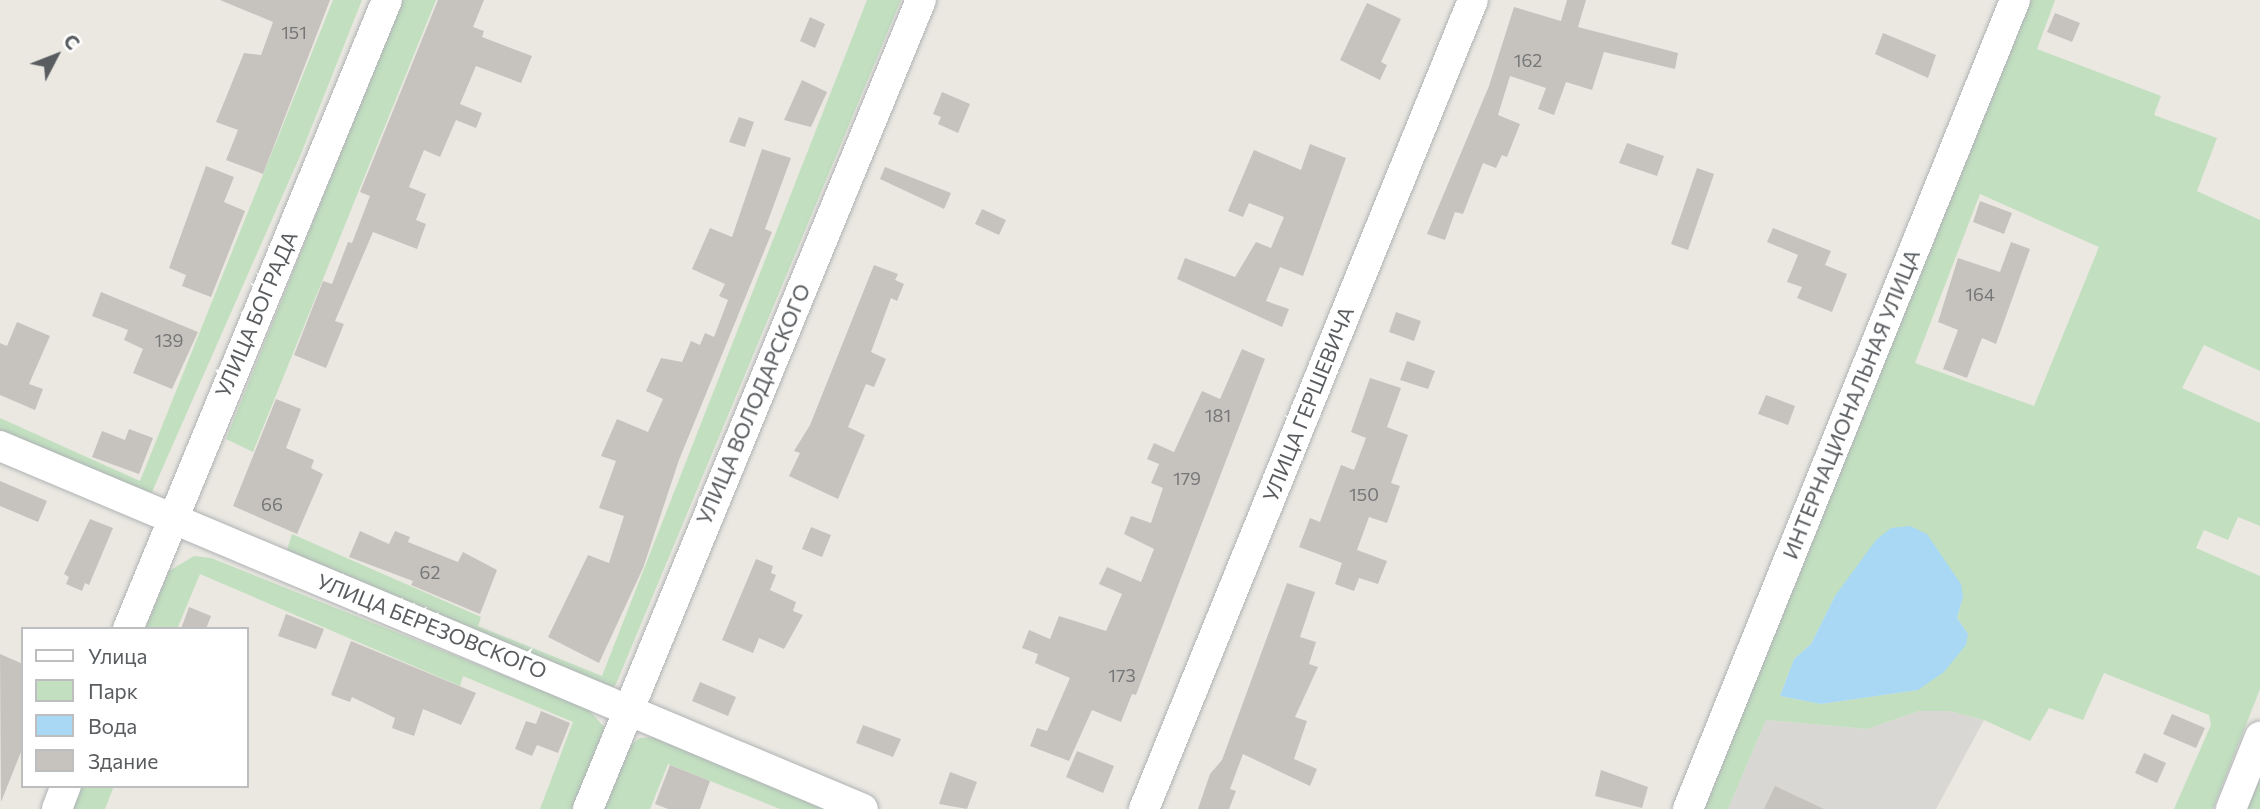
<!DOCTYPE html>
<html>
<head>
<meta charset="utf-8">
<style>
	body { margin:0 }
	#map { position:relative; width:2260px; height:809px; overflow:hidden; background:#eae8e1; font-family:Commissioner,sans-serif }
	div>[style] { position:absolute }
	.industrial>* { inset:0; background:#d9d7d3 }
	.green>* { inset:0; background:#c2dfc0 }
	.water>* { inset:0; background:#a8d8f3 }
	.building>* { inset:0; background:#c6c3be }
	.roads { filter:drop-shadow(0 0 2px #afb2b5) drop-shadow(0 0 2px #afb2b5) }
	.minor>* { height:30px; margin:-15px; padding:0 15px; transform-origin:15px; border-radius:15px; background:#fff }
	span { translate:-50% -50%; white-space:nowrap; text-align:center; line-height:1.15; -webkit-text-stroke:6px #fff; paint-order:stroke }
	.number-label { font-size:18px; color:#757678 }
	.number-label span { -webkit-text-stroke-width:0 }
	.street-label { font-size:21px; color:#5a5d60 }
	.legend { position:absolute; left:21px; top:627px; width:228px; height:161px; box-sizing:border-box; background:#fff; border:2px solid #bdbebf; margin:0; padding:9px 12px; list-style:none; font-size:21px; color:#5a5d60 }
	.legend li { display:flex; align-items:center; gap:14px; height:35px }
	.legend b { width:35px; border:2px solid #bdbebf }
	.north { position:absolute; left:21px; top:21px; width:70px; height:70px; -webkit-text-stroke:5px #fff; paint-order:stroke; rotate:48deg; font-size:19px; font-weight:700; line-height:28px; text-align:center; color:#5a5d60 }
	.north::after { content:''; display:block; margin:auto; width:24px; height:32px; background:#5a5d60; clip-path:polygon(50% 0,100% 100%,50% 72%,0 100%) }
</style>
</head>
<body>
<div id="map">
	<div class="industrial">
		<i style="clip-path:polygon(1919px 711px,1949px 711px,1984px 720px,1936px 809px,1728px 809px,1766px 720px,1867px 729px)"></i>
	</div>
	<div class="green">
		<i style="clip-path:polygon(333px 0,362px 0,300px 156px,148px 501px,0 436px,0 418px,140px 481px)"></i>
		<i style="clip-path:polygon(402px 0,436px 0,253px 452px,226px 439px)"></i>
		<i style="clip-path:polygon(867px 0,901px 0,616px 684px,610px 690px,471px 637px,287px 550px,292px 534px,481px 617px,478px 626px,602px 676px)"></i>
		<i style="clip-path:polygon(evenodd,2015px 0,2055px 0,2037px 49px,2161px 96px,2154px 115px,2217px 138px,2197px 191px,2260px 220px,2260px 371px,2204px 345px,2182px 388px,2260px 423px,2260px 526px,2238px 517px,2228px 540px,2204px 530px,2196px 548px,2260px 576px,2260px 689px,2213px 809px,2174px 809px,2211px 725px,2209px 715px,2104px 673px,2083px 720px,2049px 708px,2030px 741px,1984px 720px,1949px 711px,1919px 711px,1867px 729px,1766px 720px,1728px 809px,1702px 809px,2015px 0,1980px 194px,2099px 247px,2034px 406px,1915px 363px,1980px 194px,2015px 0,1854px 573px,1963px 597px,1957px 618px,1968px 634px,1918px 690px,1821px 704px,1780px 696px,1794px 659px,1811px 644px,1835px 596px,1854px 573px)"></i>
		<i style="clip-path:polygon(194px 556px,211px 558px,588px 709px,605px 728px,604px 743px,580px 809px,540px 809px,573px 722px,463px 676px,460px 686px,200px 574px,177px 629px,145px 629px,169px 571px)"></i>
		<i style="clip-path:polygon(654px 737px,708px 758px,827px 809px,780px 809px,668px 764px,650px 809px,603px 809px,627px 748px,640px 738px)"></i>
		<i style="clip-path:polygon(2260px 774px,2260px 809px,2246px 809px)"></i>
		<i style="clip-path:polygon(78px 786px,114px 786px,105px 809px,69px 809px)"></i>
	</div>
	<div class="water">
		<i style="clip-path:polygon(1910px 526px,1927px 534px,1961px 584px,1963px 597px,1957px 618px,1968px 634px,1966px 645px,1944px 672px,1918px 690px,1821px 704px,1780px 696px,1794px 659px,1811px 644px,1835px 596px,1876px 540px,1891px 528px)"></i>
	</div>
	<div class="building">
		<i style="clip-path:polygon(220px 0,330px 0,263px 174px,226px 160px,238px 130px,216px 122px,244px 53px,261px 55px,273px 22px)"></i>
		<i style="clip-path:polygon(438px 0,484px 0,473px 27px,484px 31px,482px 37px,532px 56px,521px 83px,476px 66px,460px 104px,482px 113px,476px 128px,456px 120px,440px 157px,424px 150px,409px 187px,426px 194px,416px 220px,426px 224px,417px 249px,373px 232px,335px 321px,344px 324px,326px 368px,294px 355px,323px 281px,332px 284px,348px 242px,352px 243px,370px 196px,360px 192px)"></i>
		<i style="clip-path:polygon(1567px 0,1586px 0,1578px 27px,1678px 53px,1675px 69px,1604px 52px,1592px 90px,1566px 82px,1554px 115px,1538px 109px,1546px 88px,1510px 76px,1498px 115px,1520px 124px,1507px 157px,1502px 155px,1496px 168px,1483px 163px,1463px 214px,1455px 212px,1445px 240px,1427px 234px,1489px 86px,1514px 7px,1561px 21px)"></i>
		<i style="clip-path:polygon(1367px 3px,1401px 19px,1381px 62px,1387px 65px,1380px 80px,1340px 60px)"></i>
		<i style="clip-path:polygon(2055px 13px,2080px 23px,2072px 42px,2047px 32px)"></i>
		<i style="clip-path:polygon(810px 17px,825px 24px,815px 48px,800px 41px)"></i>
		<i style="clip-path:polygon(1883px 33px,1936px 55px,1928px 78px,1875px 54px)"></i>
		<i style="clip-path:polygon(802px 80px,827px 92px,811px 127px,784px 120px)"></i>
		<i style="clip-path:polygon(942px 92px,970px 104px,958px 133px,938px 124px,941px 117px,933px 114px)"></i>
		<i style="clip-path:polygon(739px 117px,754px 122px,745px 147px,729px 142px)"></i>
		<i style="clip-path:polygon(1627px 143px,1664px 156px,1657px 176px,1619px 163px)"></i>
		<i style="clip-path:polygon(1310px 144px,1346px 158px,1303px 276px,1280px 267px,1266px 301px,1289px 309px,1282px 327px,1177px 279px,1185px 258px,1235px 277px,1256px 242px,1271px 248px,1284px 217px,1249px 203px,1243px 217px,1228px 211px,1254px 150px,1301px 170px)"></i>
		<i style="clip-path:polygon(762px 149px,791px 158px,765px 229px,772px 232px,679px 460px,643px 568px,599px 663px,548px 637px,588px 555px,609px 563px,624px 516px,599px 508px,616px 461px,601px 456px,617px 419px,648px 432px,663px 399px,646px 391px,661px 358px,682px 362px,691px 341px,700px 345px,705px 333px,714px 337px,728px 300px,719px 296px,725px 284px,692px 269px,710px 228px,732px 237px)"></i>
		<i style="clip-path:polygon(206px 166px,234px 177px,224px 202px,245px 211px,211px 297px,182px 286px,186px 275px,169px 268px)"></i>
		<i style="clip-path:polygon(885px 167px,951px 193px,944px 209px,880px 179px)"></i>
		<i style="clip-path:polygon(1697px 168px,1714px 174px,1688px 250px,1671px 244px)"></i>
		<i style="clip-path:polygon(1980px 201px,2012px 213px,2004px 234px,1973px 222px)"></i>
		<i style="clip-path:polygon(982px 209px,1006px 220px,999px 235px,975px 224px)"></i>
		<i style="clip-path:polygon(1773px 228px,1831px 251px,1825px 265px,1847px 274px,1832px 312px,1797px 298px,1802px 287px,1787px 282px,1798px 255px,1767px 242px)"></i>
		<i style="clip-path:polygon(2011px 242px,2030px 249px,1996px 344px,1982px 338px,1967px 378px,1943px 369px,1958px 330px,1938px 322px,1958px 258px,2000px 272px)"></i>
		<i style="clip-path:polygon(874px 265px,898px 274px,895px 280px,904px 284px,897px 301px,891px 298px,871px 352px,886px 359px,874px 387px,866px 384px,848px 427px,865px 435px,838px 499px,789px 476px,800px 453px,794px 451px,810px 425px)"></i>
		<i style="clip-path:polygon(101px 292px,198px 332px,172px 389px,133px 373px,143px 349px,124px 340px,128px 330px,92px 316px)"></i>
		<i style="clip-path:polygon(1396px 312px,1421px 321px,1414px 341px,1389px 332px)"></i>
		<i style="clip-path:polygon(17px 322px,50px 336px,29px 384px,43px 389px,35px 410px,0 395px,0 343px,7px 346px)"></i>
		<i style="clip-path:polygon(1242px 349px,1265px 359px,1136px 695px,1132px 694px,1121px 722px,1092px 710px,1069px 761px,1030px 746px,1037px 728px,1047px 731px,1070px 678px,1035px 663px,1038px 654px,1022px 648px,1029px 630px,1050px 639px,1059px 616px,1106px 631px,1122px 594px,1099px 584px,1107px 567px,1141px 582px,1154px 549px,1124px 534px,1131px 516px,1151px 523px,1163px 488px,1151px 483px,1159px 464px,1147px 459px,1154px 443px,1174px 452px,1202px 391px,1220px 399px)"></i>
		<i style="clip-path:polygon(1407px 361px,1435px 371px,1428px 389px,1400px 380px)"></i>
		<i style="clip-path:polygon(1370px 378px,1401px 388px,1387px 427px,1408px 435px,1391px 483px,1400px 486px,1387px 523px,1369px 517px,1357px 550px,1387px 561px,1378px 584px,1359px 578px,1354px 591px,1335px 584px,1342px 563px,1299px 547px,1310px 518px,1320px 522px,1341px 465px,1354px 470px,1366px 438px,1351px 432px)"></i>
		<i style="clip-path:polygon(1766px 395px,1795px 406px,1788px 425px,1758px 414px)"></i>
		<i style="clip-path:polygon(276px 399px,301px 409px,286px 448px,314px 460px,311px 468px,323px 474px,297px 534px,233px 506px)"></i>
		<i style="clip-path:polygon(129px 429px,153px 438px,139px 474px,92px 457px,102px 431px,125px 440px)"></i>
		<i style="clip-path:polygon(0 481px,47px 501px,38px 522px,0 506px)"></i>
		<i style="clip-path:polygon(90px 519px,113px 528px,89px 585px,85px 583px,82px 591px,66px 584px,69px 577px,64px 574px)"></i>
		<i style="clip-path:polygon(811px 527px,831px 535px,822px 557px,802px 549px)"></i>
		<i style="clip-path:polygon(360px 531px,389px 544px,395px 531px,410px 537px,408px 542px,458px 562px,463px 552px,497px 570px,480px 614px,411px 585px,413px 581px,349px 557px)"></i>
		<i style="clip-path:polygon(756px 559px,773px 566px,771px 573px,776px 575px,770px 590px,796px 602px,793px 611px,803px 615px,784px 649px,759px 638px,753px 653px,722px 640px)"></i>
		<i style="clip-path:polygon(1287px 583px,1315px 592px,1300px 637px,1316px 642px,1309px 664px,1318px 667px,1295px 717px,1307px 721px,1294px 759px,1317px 769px,1310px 786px,1243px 754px,1230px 789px,1236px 791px,1229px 809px,1198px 809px,1210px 774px,1222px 760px)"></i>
		<i style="clip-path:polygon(189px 607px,211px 616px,206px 629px,181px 629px)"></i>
		<i style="clip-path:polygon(286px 614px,324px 629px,316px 649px,278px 636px)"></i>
		<i style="clip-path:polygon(351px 641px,476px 693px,461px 725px,423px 709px,414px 736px,392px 728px,395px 718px,352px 697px,350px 702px,331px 695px)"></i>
		<i style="clip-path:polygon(0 654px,23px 664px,23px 747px,1px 802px)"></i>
		<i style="clip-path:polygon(700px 682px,736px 697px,728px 716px,692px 701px)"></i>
		<i style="clip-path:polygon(541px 711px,570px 723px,558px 753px,537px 745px,532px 756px,515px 749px,526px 721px,536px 724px)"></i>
		<i style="clip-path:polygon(2172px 714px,2205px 728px,2196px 748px,2163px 734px)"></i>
		<i style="clip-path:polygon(863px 725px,901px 739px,893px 757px,856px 743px)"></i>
		<i style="clip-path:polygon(1077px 751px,1114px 766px,1103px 793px,1066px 777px)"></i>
		<i style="clip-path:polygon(2144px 753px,2166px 763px,2157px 783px,2135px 773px)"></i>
		<i style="clip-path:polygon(670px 765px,710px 781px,700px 809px,668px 809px,655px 804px)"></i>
		<i style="clip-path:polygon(1601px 770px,1648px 787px,1642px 808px,1595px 796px)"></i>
		<i style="clip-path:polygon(950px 772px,977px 782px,967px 809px,939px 804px)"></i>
		<i style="clip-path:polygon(1775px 786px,1824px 809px,1764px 809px)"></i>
	</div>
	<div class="roads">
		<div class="minor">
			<i style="left:0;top:446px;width:936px;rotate:22.81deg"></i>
			<i style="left:128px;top:629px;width:680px;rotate:-67.62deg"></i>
			<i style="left:57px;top:809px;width:25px;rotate:-69deg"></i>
			<i style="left:588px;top:809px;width:875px;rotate:-67.63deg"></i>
			<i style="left:1144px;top:809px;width:873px;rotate:-67.87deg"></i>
			<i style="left:1688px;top:809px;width:873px;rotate:-67.99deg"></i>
			<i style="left:2231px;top:809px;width:78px;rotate:-68.1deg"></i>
		</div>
	</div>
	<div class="number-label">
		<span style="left:294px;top:32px">151</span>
		<span style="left:1528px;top:60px">162</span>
		<span style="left:1980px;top:294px">164</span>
		<span style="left:169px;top:340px">139</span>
		<span style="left:1218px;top:415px">181</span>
		<span style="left:1187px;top:478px">179</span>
		<span style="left:1364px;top:494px">150</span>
		<span style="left:272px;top:504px">66</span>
		<span style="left:430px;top:572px">62</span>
		<span style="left:1122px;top:675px">173</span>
	</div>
	<div class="street-label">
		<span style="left:256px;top:314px;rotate:-67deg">УЛИЦА БОГРАДА</span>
		<span style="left:753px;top:404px;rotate:-67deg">УЛИЦА ВОЛОДАРСКОГО</span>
		<span style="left:1308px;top:404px;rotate:-68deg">УЛИЦА ГЕРШЕВИЧА</span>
		<span style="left:1851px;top:404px;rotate:-68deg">ИНТЕРНАЦИОНАЛЬНАЯ УЛИЦА</span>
		<span style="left:432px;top:626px;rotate:22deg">УЛИЦА БЕРЕЗОВСКОГО</span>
	</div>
	<ul class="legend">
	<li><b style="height:9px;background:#fff"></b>Улица</li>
	<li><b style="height:19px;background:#c2dfc0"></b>Парк</li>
	<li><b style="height:19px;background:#a8d8f3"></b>Вода</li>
	<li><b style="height:19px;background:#c6c3be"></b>Здание</li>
	</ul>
	<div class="north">С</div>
</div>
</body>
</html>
